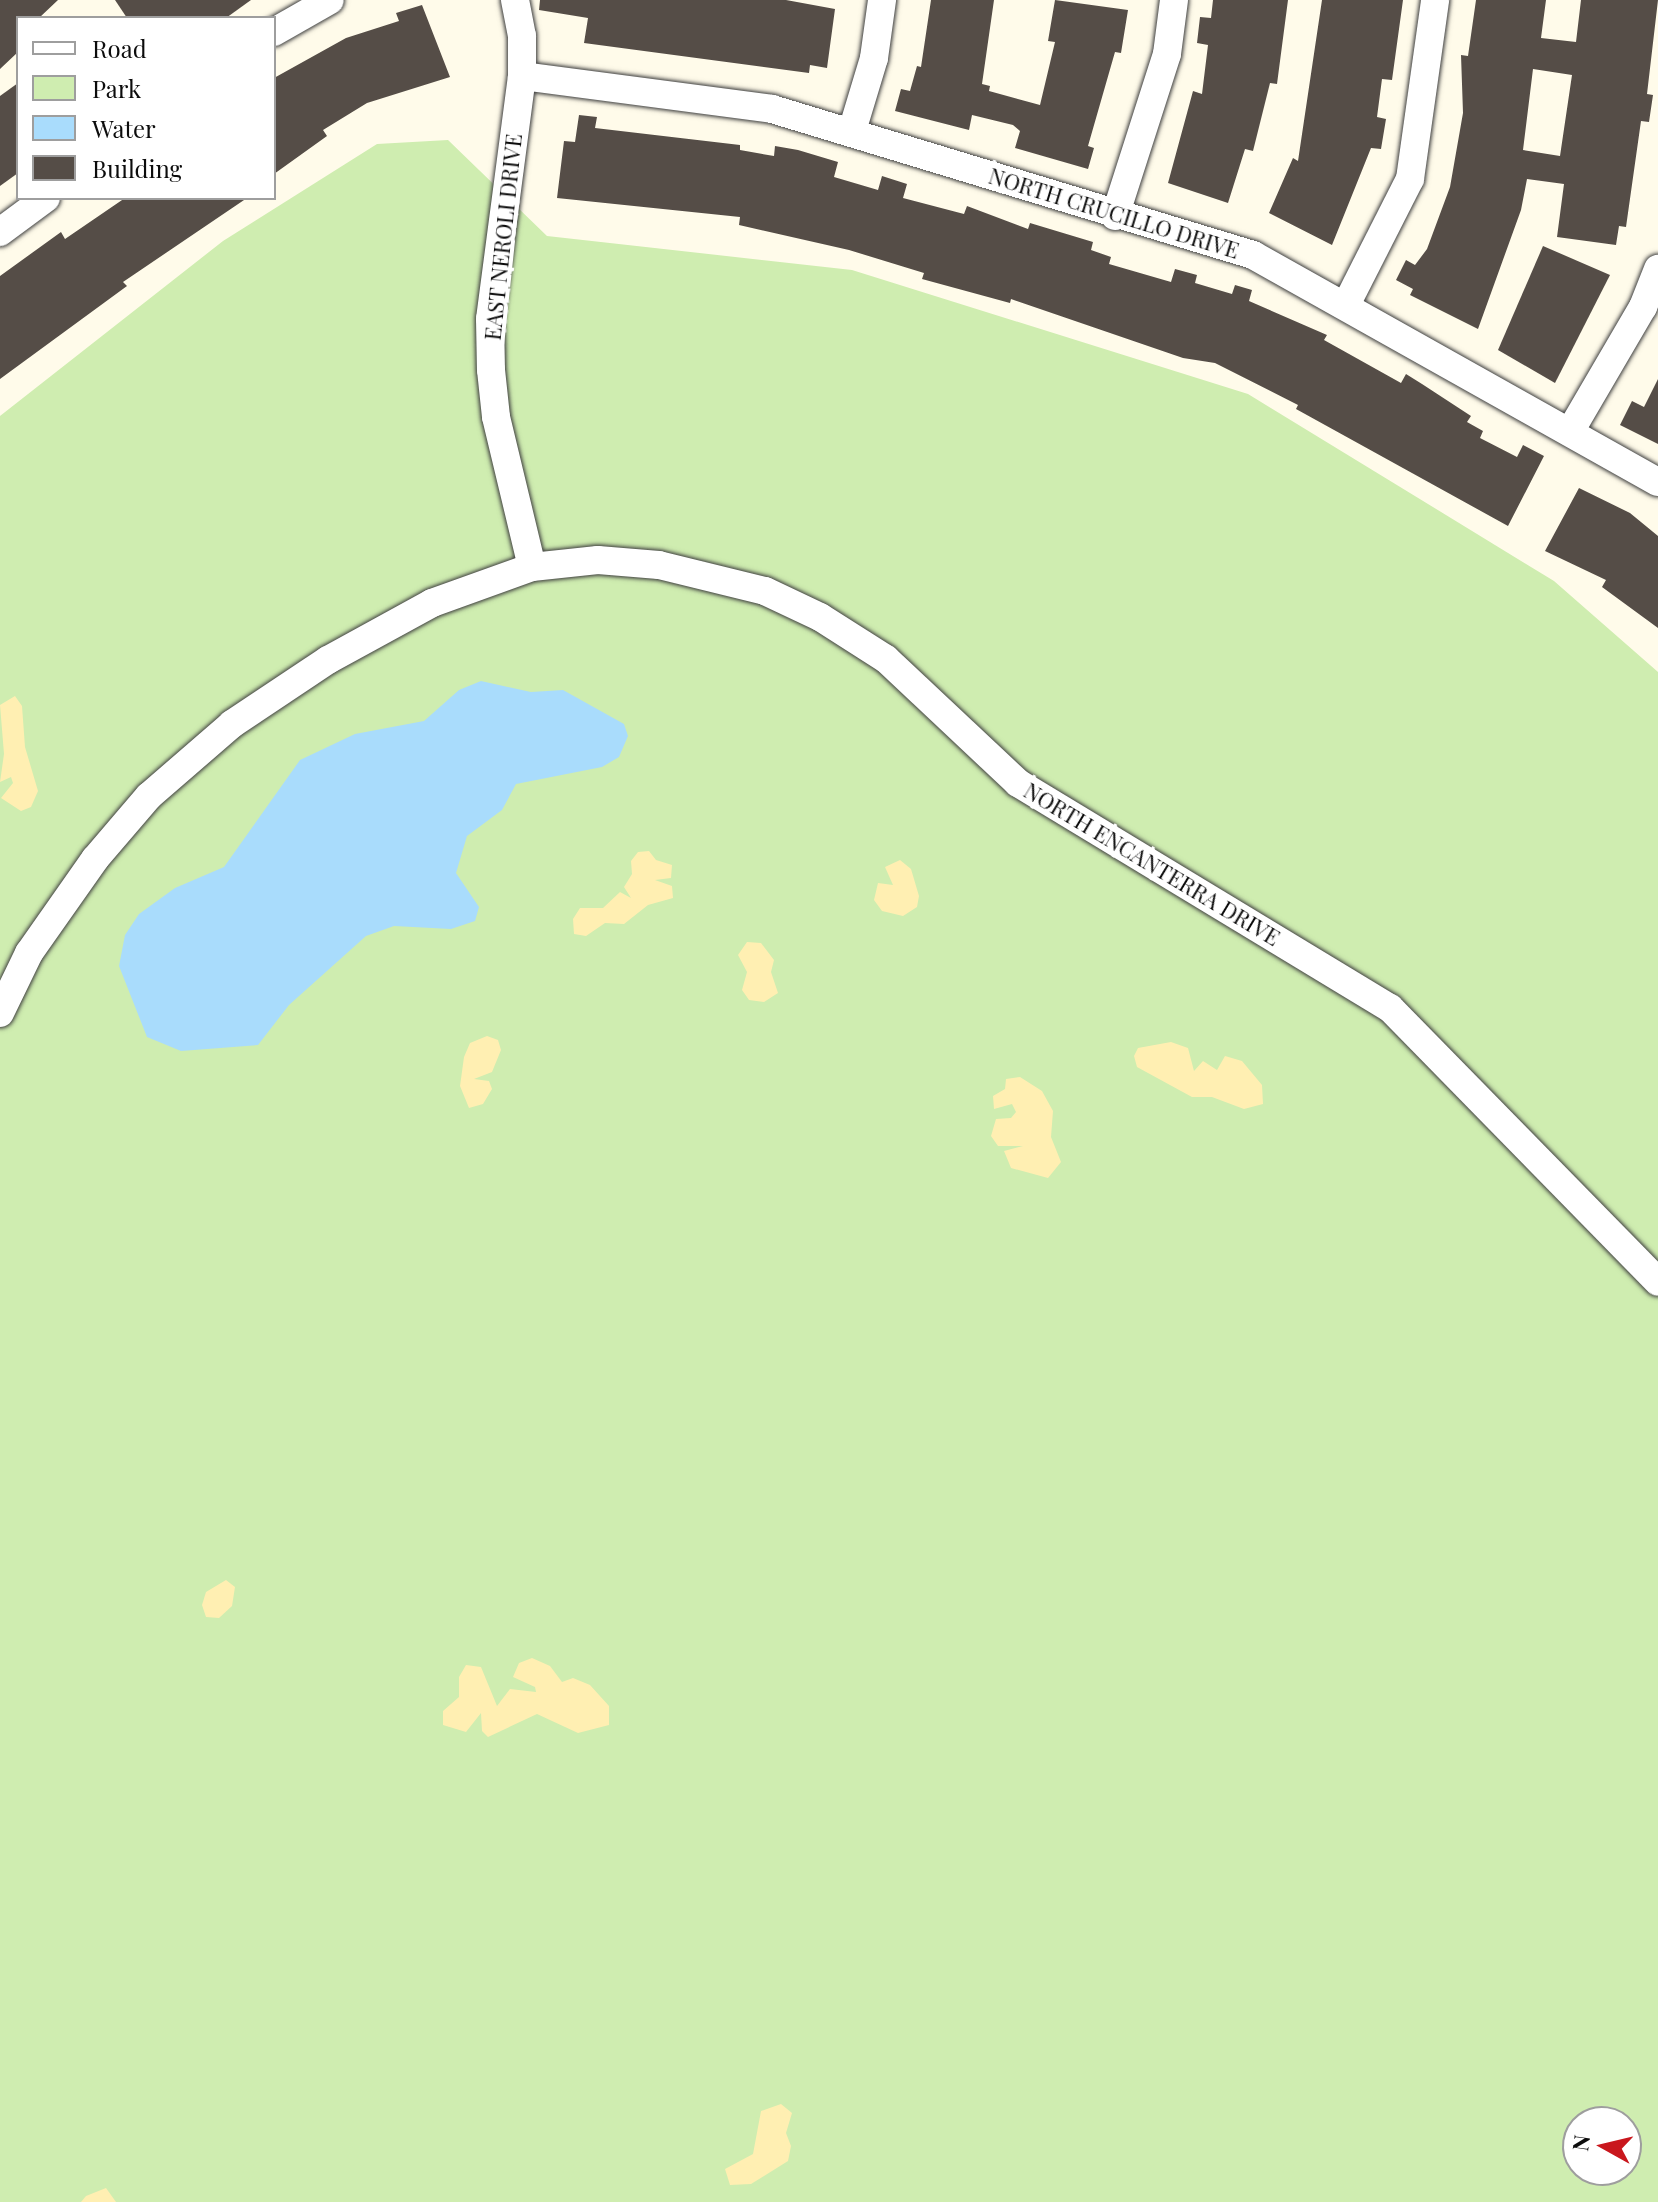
<!DOCTYPE html>
<html>
<head>
<meta charset="utf-8">
<style>
	body { margin:0 }
	#map { position:relative; width:1658px; height:2202px; overflow:hidden; background:#fffbea; font-family:"Playfair Display",serif }
	div>[style] { position:absolute }
	.green>* { inset:0; background:#cfedb0 }
	.sand>* { inset:0; background:#ffefb2 }
	.water>* { inset:0; background:#a9dcfc }
	.building>* { inset:0; background:#554d47 }
	.roads { filter:drop-shadow(0 0 2px #3f3f3f) drop-shadow(0 0 2px #3f3f3f) }
	.street>* { height:28px; margin:-14px; padding:0 14px; transform-origin:14px; border-radius:14px; background:#fff }
	span { translate:-50% -50%; white-space:nowrap; text-align:center; line-height:1.15; -webkit-text-stroke:8px #fff; paint-order:stroke }
	.street-label { font-size:22px; color:#0c0c0c }
	.legend { position:absolute; left:16px; top:16px; width:260px; height:184px; box-sizing:border-box; background:#fff; border:2px solid #9e9e9e; margin:0; padding:10px 14px; list-style:none; font-size:24px; color:#0c0c0c }
	.legend li { display:flex; align-items:center; gap:16px; height:40px }
	.legend b { width:40px; border:2px solid #9e9e9e }
	.north { position:absolute; left:1562px; top:2106px; width:80px; height:80px; box-sizing:border-box; background:#fff; border:2px solid #9e9e9e; border-radius:50%; rotate:278deg; font-size:22px; font-weight:700; line-height:32px; text-align:center; color:#0c0c0c }
	.north::after { content:''; display:block; margin:auto; width:28px; height:36px; background:#c9171d; clip-path:polygon(50% 0,100% 100%,50% 72%,0 100%) }
</style>
</head>
<body>
<div id="map">
	<div class="green">
		<i style="clip-path:polygon(evenodd,448px 140px,547px 236px,852px 270px,1248px 394px,1554px 581px,1658px 672px,1658px 2202px,0 2202px,0 416px,223px 241px,377px 144px,448px 140px,1578px 2122px,1626px 2122px,1626px 2170px,1578px 2170px,1578px 2122px)"></i>
	</div>
	<div class="sand">
		<i style="clip-path:polygon(15px 696px,22px 706px,25px 747px,38px 791px,31px 807px,21px 811px,1px 798px,13px 783px,11px 777px,0 782px,4px 754px,0 705px)"></i>
		<i style="clip-path:polygon(649px 851px,656px 860px,672px 865px,671px 878px,655px 880px,672px 886px,673px 898px,648px 905px,624px 924px,605px 923px,586px 936px,574px 934px,573px 919px,580px 908px,603px 908px,620px 892px,631px 898px,624px 887px,632px 874px,631px 861px,638px 852px)"></i>
		<i style="clip-path:polygon(900px 860px,911px 869px,919px 896px,917px 907px,903px 916px,882px 911px,874px 900px,878px 883px,893px 885px,885px 867px)"></i>
		<i style="clip-path:polygon(747px 942px,761px 943px,774px 960px,771px 972px,778px 993px,764px 1002px,749px 1000px,742px 990px,747px 972px,738px 955px)"></i>
		<i style="clip-path:polygon(487px 1036px,498px 1040px,501px 1050px,492px 1072px,474px 1079px,489px 1081px,492px 1089px,483px 1104px,469px 1108px,460px 1086px,464px 1057px,470px 1043px)"></i>
		<i style="clip-path:polygon(1171px 1042px,1188px 1048px,1194px 1071px,1203px 1061px,1217px 1070px,1225px 1056px,1242px 1061px,1262px 1085px,1263px 1104px,1244px 1109px,1212px 1097px,1192px 1097px,1137px 1067px,1134px 1056px,1138px 1048px)"></i>
		<i style="clip-path:polygon(1020px 1077px,1042px 1091px,1053px 1111px,1051px 1137px,1061px 1162px,1048px 1178px,1011px 1168px,1004px 1151px,1023px 1146px,998px 1146px,991px 1136px,996px 1119px,1011px 1118px,1016px 1112px,1012px 1104px,994px 1109px,993px 1096px,1005px 1089px,1006px 1079px)"></i>
		<i style="clip-path:polygon(226px 1580px,235px 1587px,232px 1606px,219px 1618px,206px 1617px,202px 1605px,206px 1592px)"></i>
		<i style="clip-path:polygon(532px 1658px,550px 1666px,562px 1682px,573px 1678px,590px 1685px,609px 1706px,609px 1725px,578px 1733px,537px 1714px,488px 1737px,482px 1731px,481px 1713px,466px 1732px,443px 1725px,443px 1711px,459px 1697px,459px 1677px,466px 1665px,481px 1667px,497px 1706px,510px 1689px,536px 1692px,535px 1687px,513px 1677px,519px 1663px)"></i>
		<i style="clip-path:polygon(781px 2104px,792px 2113px,786px 2133px,791px 2146px,788px 2161px,751px 2184px,730px 2185px,725px 2169px,753px 2154px,761px 2111px)"></i>
		<i style="clip-path:polygon(106px 2188px,116px 2202px,81px 2202px,86px 2196px)"></i>
	</div>
	<div class="water">
		<i style="clip-path:polygon(481px 681px,531px 692px,563px 690px,624px 724px,628px 736px,619px 757px,602px 767px,516px 784px,502px 810px,467px 836px,456px 873px,479px 907px,475px 921px,451px 929px,394px 926px,366px 936px,289px 1005px,258px 1045px,181px 1051px,147px 1037px,119px 966px,125px 935px,139px 914px,175px 888px,224px 867px,300px 760px,355px 734px,424px 721px,459px 690px)"></i>
	</div>
	<div class="building">
		<i style="clip-path:polygon(0 0,58px 0,39px 18px,18px 18px,18px 52px,0 69px)"></i>
		<i style="clip-path:polygon(115px 0,251px 0,226px 18px,127px 18px)"></i>
		<i style="clip-path:polygon(540px 0,786px 0,835px 9px,827px 68px,810px 65px,809px 73px,584px 43px,588px 18px,539px 10px)"></i>
		<i style="clip-path:polygon(931px 0,994px 0,982px 84px,990px 86px,989px 91px,1040px 105px,1055px 42px,1048px 41px,1055px 0,1128px 10px,1121px 53px,1115px 52px,1088px 146px,1094px 148px,1088px 169px,1015px 148px,1020px 131px,1013px 125px,972px 115px,969px 130px,895px 111px,901px 89px,910px 91px,917px 66px,921px 67px)"></i>
		<i style="clip-path:polygon(1213px 0,1288px 0,1277px 84px,1270px 83px,1253px 151px,1245px 149px,1228px 203px,1168px 183px,1193px 91px,1202px 94px,1208px 45px,1197px 43px,1200px 17px,1211px 18px)"></i>
		<i style="clip-path:polygon(1322px 0,1403px 0,1392px 80px,1382px 79px,1377px 117px,1386px 119px,1381px 149px,1371px 148px,1332px 245px,1269px 213px,1293px 158px,1298px 161px)"></i>
		<i style="clip-path:polygon(evenodd,1476px 0,1546px 0,1541px 38px,1576px 42px,1581px 0,1658px 0,1647px 94px,1653px 95px,1649px 122px,1641px 121px,1626px 227px,1619px 226px,1616px 245px,1557px 237px,1564px 184px,1527px 179px,1521px 210px,1478px 329px,1410px 295px,1413px 289px,1396px 280px,1406px 260px,1415px 265px,1427px 249px,1450px 187px,1463px 113px,1461px 55px,1468px 56px,1476px 0,1533px 69px,1572px 75px,1560px 156px,1523px 150px,1533px 69px)"></i>
		<i style="clip-path:polygon(422px 5px,450px 77px,367px 103px,323px 130px,327px 136px,274px 174px,274px 78px,346px 38px,399px 21px,396px 13px)"></i>
		<i style="clip-path:polygon(18px 83px,18px 173px,0 186px,0 96px)"></i>
		<i style="clip-path:polygon(579px 115px,597px 117px,595px 128px,740px 145px,740px 150px,774px 156px,775px 146px,798px 150px,838px 162px,834px 177px,878px 190px,882px 176px,907px 184px,903px 198px,964px 214px,967px 206px,1028px 229px,1030px 223px,1093px 242px,1091px 250px,1111px 257px,1109px 264px,1171px 282px,1175px 269px,1197px 275px,1195px 283px,1232px 294px,1235px 285px,1252px 290px,1249px 301px,1327px 335px,1324px 340px,1401px 383px,1406px 374px,1422px 384px,1471px 416px,1467px 422px,1483px 431px,1480px 438px,1517px 457px,1523px 445px,1544px 456px,1508px 526px,1296px 409px,1298px 405px,1215px 363px,1183px 358px,1011px 299px,1010px 303px,922px 279px,924px 273px,849px 250px,739px 225px,740px 217px,557px 198px,564px 141px,575px 142px)"></i>
		<i style="clip-path:polygon(125px 198px,247px 198px,123px 282px,127px 286px,0 379px,0 276px,61px 232px,65px 239px)"></i>
		<i style="clip-path:polygon(1543px 246px,1610px 275px,1555px 383px,1498px 350px)"></i>
		<i style="clip-path:polygon(1658px 379px,1658px 444px,1620px 425px,1632px 401px,1644px 407px)"></i>
		<i style="clip-path:polygon(1579px 488px,1630px 513px,1658px 536px,1658px 628px,1602px 587px,1606px 580px,1545px 551px)"></i>
	</div>
	<div class="roads">
		<div class="street">
			<i style="left:515px;top:0;width:37px;rotate:79deg"></i>
			<i style="left:522px;top:36px;width:40px;rotate:90deg"></i>
			<i style="left:522px;top:76px;width:245px;rotate:97.5deg"></i>
			<i style="left:490px;top:319px;width:51px;rotate:88.9deg"></i>
			<i style="left:491px;top:370px;width:47px;rotate:83.9deg"></i>
			<i style="left:496px;top:417px;width:154px;rotate:76.5deg"></i>
			<i style="left:274px;top:32px;width:64px;rotate:-29.7deg"></i>
			<i style="left:522px;top:76px;width:252px;rotate:7.5deg"></i>
			<i style="left:772px;top:109px;width:503px;rotate:16.88deg"></i>
			<i style="left:1253px;top:255px;width:464px;rotate:29.3deg"></i>
			<i style="left:852px;top:131px;width:76px;rotate:-73.2deg"></i>
			<i style="left:874px;top:58px;width:59px;rotate:-82.1deg"></i>
			<i style="left:1115px;top:216px;width:170px;rotate:-72.2deg"></i>
			<i style="left:1167px;top:54px;width:54px;rotate:-82.6deg"></i>
			<i style="left:0;top:232px;width:57px;rotate:-36.5deg"></i>
			<i style="left:1347px;top:303px;width:139px;rotate:-63.1deg"></i>
			<i style="left:1410px;top:179px;width:181px;rotate:-82deg"></i>
			<i style="left:1571px;top:430px;width:143px;rotate:-59.7deg"></i>
			<i style="left:1643px;top:307px;width:41px;rotate:-68.5deg"></i>
			<i style="left:0;top:1013px;width:67px;rotate:-64.2deg"></i>
			<i style="left:29px;top:953px;width:115px;rotate:-54.9deg"></i>
			<i style="left:95px;top:859px;width:83px;rotate:-49.4deg"></i>
			<i style="left:149px;top:796px;width:110px;rotate:-40.9deg"></i>
			<i style="left:232px;top:724px;width:115px;rotate:-33.7deg"></i>
			<i style="left:328px;top:660px;width:119px;rotate:-28.7deg"></i>
			<i style="left:432px;top:603px;width:106px;rotate:-19.8deg"></i>
			<i style="left:532px;top:567px;width:66px;rotate:-6.1deg"></i>
			<i style="left:598px;top:560px;width:61px;rotate:4.7deg"></i>
			<i style="left:659px;top:565px;width:109px;rotate:13.8deg"></i>
			<i style="left:765px;top:591px;width:61px;rotate:25.3deg"></i>
			<i style="left:820px;top:617px;width:78px;rotate:32.5deg"></i>
			<i style="left:886px;top:659px;width:181px;rotate:43.2deg"></i>
			<i style="left:1018px;top:783px;width:435px;rotate:31.2deg"></i>
			<i style="left:1390px;top:1008px;width:383px;rotate:45.6deg"></i>
		</div>
	</div>
	<div class="street-label">
		<span style="left:1114px;top:213px;rotate:17deg">NORTH CRUCILLO DRIVE</span>
		<span style="left:503px;top:237px;rotate:-84deg">EAST NEROLI DRIVE</span>
		<span style="left:1152px;top:864px;rotate:31deg">NORTH ENCANTERRA DRIVE</span>
	</div>
	<ul class="legend">
	<li><b style="height:10px;background:#fff"></b>Road</li>
	<li><b style="height:22px;background:#cfedb0"></b>Park</li>
	<li><b style="height:22px;background:#a9dcfc"></b>Water</li>
	<li><b style="height:22px;background:#554d47"></b>Building</li>
	</ul>
	<div class="north">N</div>
</div>
</body>
</html>
